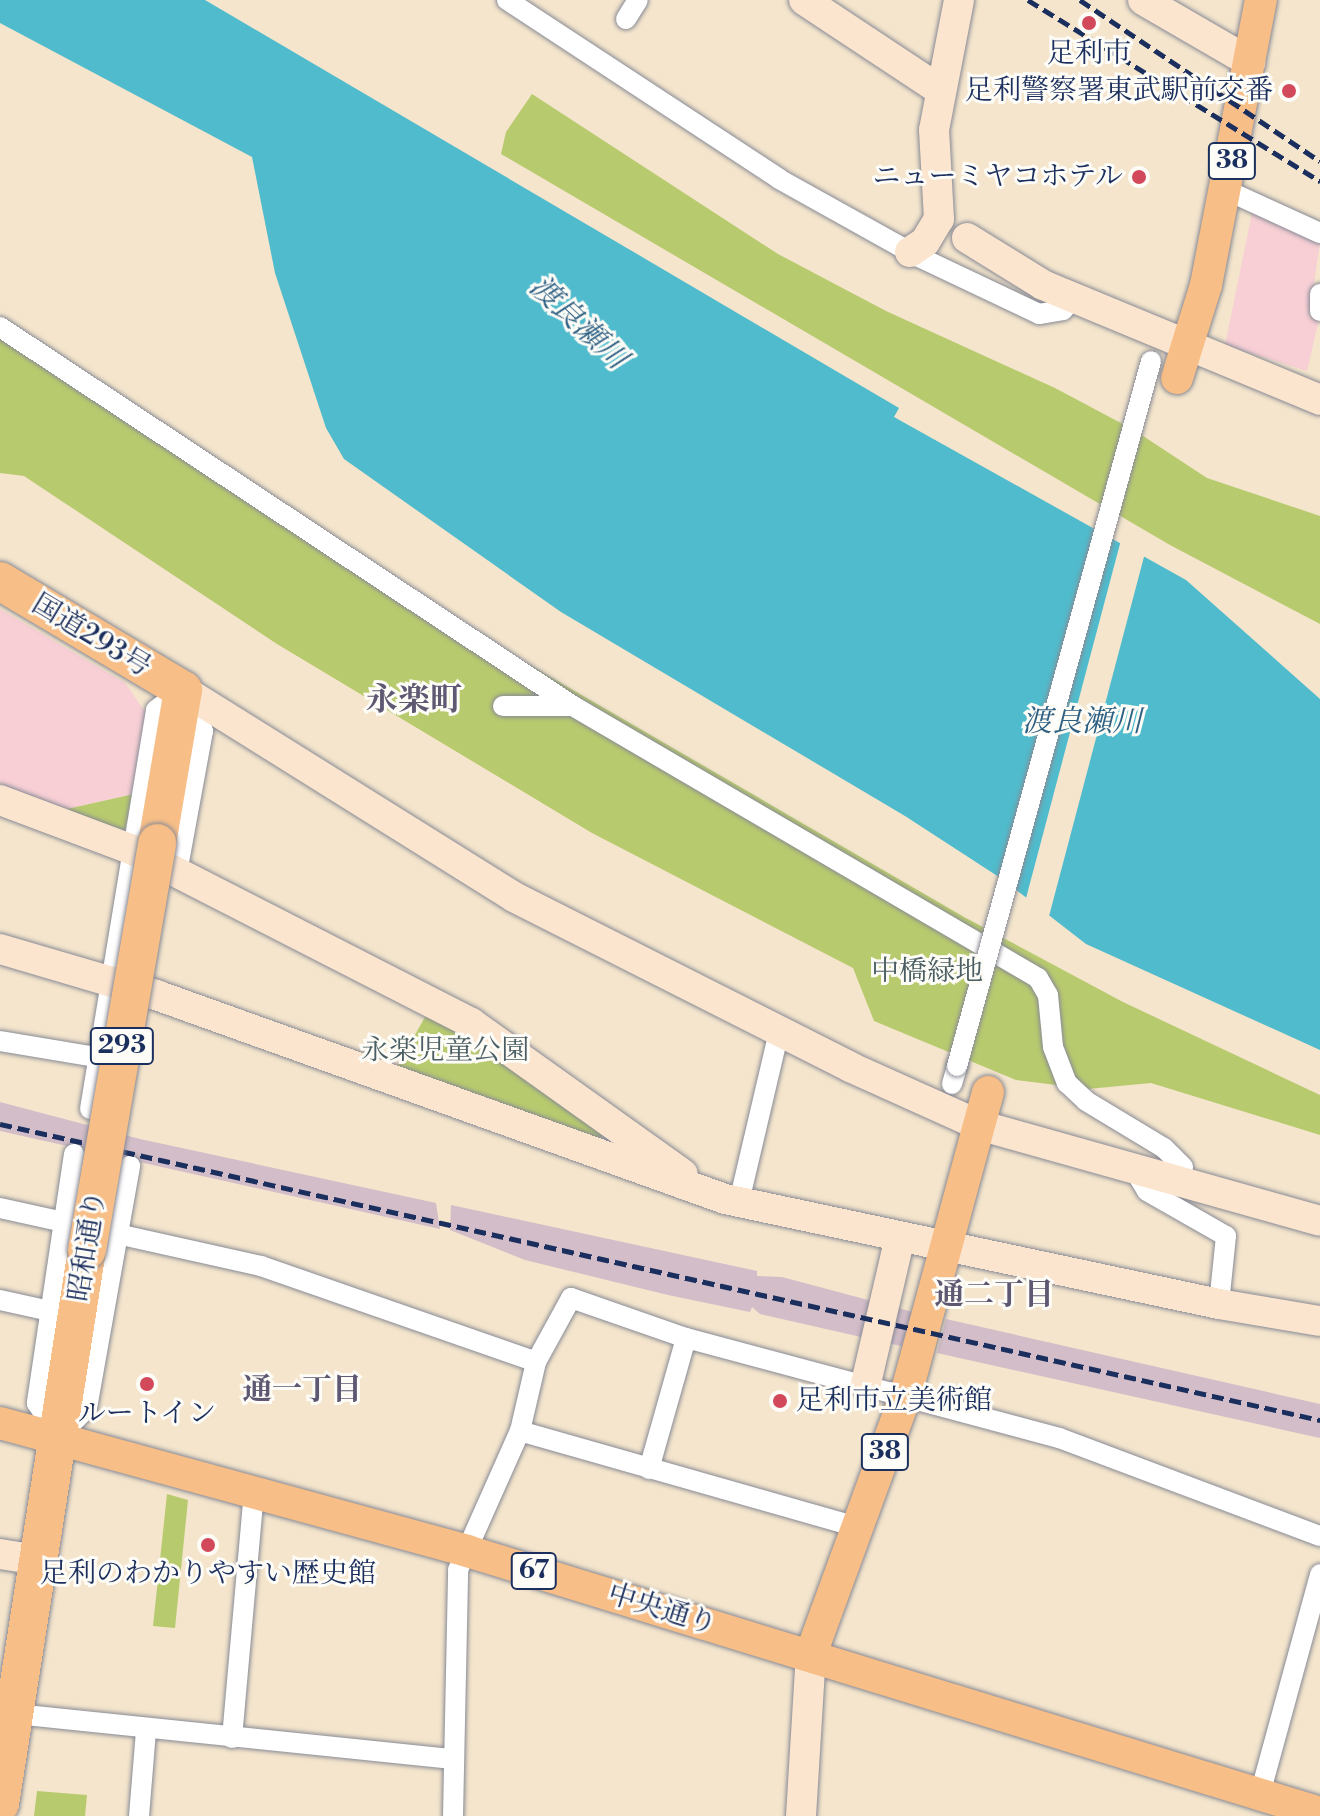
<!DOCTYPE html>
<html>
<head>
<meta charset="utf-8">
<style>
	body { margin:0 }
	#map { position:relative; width:1320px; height:1816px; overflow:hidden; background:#f4e5cc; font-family:"Libre Bodoni","Noto Serif JP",serif }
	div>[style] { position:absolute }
	.built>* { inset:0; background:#f7cfd5 }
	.industrial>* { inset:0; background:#d2bdc8 }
	.green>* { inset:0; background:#b8ca6e }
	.water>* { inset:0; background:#50bbcc }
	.pier>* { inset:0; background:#f4e5cc }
	.roads { filter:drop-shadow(0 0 2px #888a95) drop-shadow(0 0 2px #888a95) }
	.street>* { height:20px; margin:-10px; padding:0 10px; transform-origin:10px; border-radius:10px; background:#fff }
	.secondary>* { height:30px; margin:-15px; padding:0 15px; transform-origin:15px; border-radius:15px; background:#fce5cf }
	.primary>* { height:32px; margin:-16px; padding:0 16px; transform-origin:16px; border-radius:16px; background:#f7be87 }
	.highway>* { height:38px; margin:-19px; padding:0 19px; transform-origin:19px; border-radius:19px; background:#f7be87 }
	.rail>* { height:5px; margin-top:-2.5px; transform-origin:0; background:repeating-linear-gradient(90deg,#1b2f5e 0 12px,transparent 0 18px) }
	.bridges { filter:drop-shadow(0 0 2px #888a95) drop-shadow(0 0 2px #888a95) }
	.street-bridge>* { height:20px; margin:-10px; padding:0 10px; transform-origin:10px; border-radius:10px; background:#fff }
	.highway-bridge>* { height:38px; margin:-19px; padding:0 19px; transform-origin:19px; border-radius:19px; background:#f7be87 }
	.dots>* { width:22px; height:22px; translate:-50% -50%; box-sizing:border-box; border:4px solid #fdfcf7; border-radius:50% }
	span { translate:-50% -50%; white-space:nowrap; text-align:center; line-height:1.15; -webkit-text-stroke:6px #fdfcf7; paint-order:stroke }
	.shield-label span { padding:2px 6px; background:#fdfcf7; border:2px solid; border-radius:6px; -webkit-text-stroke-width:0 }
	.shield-label { font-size:26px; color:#1b2f5e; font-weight:700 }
	.poi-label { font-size:28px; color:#1b2f5e }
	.right { translate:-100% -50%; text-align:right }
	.left { translate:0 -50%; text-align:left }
	.street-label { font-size:28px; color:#1b2f5e }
	.park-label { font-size:28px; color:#4a5e63 }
	.water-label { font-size:30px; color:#2e6084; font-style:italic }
	.neighbourhood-label { font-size:30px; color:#5f5873; font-weight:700 }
	.quarter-label { font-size:32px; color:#5f5873; font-weight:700 }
</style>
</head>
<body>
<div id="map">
	<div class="built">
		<i style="clip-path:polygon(1253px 208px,1320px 243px,1309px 316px,1319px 319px,1307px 371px,1225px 345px)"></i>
		<i style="clip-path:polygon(0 609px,125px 683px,148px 716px,134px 794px,67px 809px,0 786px)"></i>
	</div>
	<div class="industrial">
		<i style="clip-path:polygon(0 1102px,140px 1139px,436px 1203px,440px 1229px,0 1131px)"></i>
		<i style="clip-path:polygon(451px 1205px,757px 1271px,757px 1276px,782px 1277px,913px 1312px,905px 1347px,760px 1314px,752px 1307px,750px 1312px,668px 1295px,525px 1260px,450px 1230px)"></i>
		<i style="clip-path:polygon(946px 1319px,1320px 1404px,1320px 1438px,937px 1353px)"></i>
	</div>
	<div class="green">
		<i style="clip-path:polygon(532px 94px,778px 254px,886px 311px,1055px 388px,1134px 430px,1207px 478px,1320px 516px,1320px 624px,1170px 545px,501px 154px,506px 132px)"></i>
		<i style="clip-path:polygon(0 321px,494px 644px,964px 917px,1123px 1002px,1320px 1095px,1320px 1135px,1151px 1083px,1088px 1089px,1016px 1080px,874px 1021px,853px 968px,592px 833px,277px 644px,24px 476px,0 473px)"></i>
		<i style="clip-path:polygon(134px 794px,124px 833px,67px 809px)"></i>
		<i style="clip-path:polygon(430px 1008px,601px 1127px,602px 1136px,598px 1139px,397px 1067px)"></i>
		<i style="clip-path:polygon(167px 1494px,188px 1500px,175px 1628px,153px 1626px)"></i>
		<i style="clip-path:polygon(37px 1791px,87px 1795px,85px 1816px,34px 1816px)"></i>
	</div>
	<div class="water">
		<i style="clip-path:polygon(0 0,205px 0,899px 408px,894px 417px,1186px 580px,1320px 699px,1320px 1050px,1086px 944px,1002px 879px,905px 816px,561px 612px,344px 459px,326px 428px,275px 273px,252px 157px,0 23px)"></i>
	</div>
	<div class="pier">
		<i style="clip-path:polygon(1121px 540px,1145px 553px,1048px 920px,1025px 902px)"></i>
	</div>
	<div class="roads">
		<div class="street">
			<i style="left:507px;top:0;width:326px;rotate:33.3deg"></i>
			<i style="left:779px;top:179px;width:160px;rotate:29.1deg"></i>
			<i style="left:919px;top:257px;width:133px;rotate:25.4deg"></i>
			<i style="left:1039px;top:314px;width:24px;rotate:-9deg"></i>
			<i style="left:1063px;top:310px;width:17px;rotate:-50deg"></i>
			<i style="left:626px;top:19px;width:22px;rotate:-58deg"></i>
			<i style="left:1226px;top:190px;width:103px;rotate:24.6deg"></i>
			<i style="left:1320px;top:294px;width:17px;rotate:90deg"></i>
			<i style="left:0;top:327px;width:687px;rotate:33.48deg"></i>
			<i style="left:573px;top:706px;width:539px;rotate:30.33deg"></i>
			<i style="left:1038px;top:978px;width:20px;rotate:60deg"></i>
			<i style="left:1048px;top:995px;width:52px;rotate:84.5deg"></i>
			<i style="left:1053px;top:1047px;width:39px;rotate:69deg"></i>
			<i style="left:1067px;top:1083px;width:26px;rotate:43deg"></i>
			<i style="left:1086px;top:1101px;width:91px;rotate:31.1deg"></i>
			<i style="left:1164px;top:1148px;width:27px;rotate:45deg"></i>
			<i style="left:503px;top:706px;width:70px"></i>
			<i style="left:0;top:1041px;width:97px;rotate:9.5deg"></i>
			<i style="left:952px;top:1084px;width:19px;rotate:-74deg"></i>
			<i style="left:90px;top:1109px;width:404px;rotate:-80.6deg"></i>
			<i style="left:156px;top:710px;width:34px;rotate:-37deg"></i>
			<i style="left:183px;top:690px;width:46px;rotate:64deg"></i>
			<i style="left:203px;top:731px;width:143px;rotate:100.4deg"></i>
			<i style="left:74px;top:1154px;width:252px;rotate:98.5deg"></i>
			<i style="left:37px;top:1403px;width:40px;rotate:58deg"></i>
			<i style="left:58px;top:1437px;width:41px;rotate:-45deg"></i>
			<i style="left:87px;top:1408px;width:246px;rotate:-79.9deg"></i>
			<i style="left:1135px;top:1171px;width:23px;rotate:59deg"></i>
			<i style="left:1147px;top:1191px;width:91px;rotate:29.7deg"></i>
			<i style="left:1226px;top:1236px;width:68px;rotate:95.9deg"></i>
			<i style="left:739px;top:1202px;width:176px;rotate:-76.8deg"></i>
			<i style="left:0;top:1208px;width:79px;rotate:12.4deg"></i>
			<i style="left:108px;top:1232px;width:157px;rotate:12.5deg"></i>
			<i style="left:261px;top:1266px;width:291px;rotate:19.2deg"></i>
			<i style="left:0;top:1300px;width:51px;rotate:12.4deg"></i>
			<i style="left:520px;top:1431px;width:350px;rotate:15.9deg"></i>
			<i style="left:649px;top:1469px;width:136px;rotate:-74.2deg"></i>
			<i style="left:16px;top:1714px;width:439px;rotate:5.9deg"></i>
			<i style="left:232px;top:1738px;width:246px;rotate:-84.9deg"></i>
			<i style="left:1260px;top:1794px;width:228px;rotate:-74.7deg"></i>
			<i style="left:139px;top:1816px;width:86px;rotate:-85.3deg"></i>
			<i style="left:453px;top:1816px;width:246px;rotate:-88.8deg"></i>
			<i style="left:458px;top:1570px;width:152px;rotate:-66deg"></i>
			<i style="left:520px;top:1431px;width:71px;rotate:-76.9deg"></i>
			<i style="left:536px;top:1362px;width:73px;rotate:-61.3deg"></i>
			<i style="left:571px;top:1298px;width:122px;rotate:19.2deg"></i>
			<i style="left:686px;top:1338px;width:386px;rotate:15deg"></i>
			<i style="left:1059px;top:1438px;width:279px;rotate:20.6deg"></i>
		</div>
		<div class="secondary">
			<i style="left:804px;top:0;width:163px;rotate:33.5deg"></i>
			<i style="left:1143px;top:0;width:124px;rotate:30.1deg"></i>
			<i style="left:967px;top:238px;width:89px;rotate:31.7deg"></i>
			<i style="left:1043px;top:285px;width:300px;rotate:22.5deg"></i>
			<i style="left:910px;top:252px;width:18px;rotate:-34deg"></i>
			<i style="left:925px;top:242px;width:27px;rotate:-59deg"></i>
			<i style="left:939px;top:219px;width:89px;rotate:-93.2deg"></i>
			<i style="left:934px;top:130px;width:132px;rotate:-79.1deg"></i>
			<i style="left:183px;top:690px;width:390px;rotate:32deg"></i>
			<i style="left:514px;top:897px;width:377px;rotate:26.8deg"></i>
			<i style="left:850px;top:1067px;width:141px;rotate:24.2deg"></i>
			<i style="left:979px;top:1125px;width:354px;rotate:15.7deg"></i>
			<i style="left:0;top:800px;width:142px;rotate:20.6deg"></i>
			<i style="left:133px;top:850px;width:380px;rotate:27.1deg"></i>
			<i style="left:471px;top:1023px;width:260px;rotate:35.5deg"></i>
			<i style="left:0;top:949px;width:163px;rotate:16.4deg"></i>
			<i style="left:156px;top:995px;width:604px;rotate:19.72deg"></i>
			<i style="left:725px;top:1199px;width:505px;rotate:12deg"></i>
			<i style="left:1219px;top:1304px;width:102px;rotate:9.6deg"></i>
			<i style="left:866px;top:1383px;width:150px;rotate:-76.9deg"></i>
			<i style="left:0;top:1554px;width:38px;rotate:9deg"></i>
			<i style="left:801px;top:1816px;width:162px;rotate:-86.5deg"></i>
		</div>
		<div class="primary">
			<i style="left:1177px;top:378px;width:97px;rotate:-72.7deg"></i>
			<i style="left:1206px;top:285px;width:290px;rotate:-79.1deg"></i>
			<i style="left:0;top:1423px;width:484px;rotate:15.3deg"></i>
			<i style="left:467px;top:1551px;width:892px;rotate:17.07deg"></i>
			<i style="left:811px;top:1654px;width:277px;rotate:-69.9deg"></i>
			<i style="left:906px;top:1394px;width:313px;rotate:-74.8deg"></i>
		</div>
		<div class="highway">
			<i style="left:0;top:581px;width:213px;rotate:30.8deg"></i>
			<i style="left:183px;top:690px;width:155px;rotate:99.6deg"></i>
			<i style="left:0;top:1804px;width:561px;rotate:-81.08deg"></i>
		</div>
	</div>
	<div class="rail">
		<i style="left:1028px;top:0;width:344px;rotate:31.8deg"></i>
		<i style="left:1080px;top:0;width:289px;rotate:33.9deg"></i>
		<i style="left:0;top:1124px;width:1353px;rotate:12.64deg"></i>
	</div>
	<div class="bridges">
		<div class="street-bridge">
			<i style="left:957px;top:1066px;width:731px;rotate:-74.61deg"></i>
		</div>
		<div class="highway-bridge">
			<i style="left:87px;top:1250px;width:413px;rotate:-80.2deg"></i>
		</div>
	</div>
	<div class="dots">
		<i style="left:1089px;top:23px;background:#d1495b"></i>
		<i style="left:1289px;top:91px;background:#d1495b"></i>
		<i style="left:1139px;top:177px;background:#d1495b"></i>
		<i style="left:147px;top:1384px;background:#d1495b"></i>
		<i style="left:780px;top:1401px;background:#d1495b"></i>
		<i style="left:208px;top:1545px;background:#d1495b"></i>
	</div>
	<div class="shield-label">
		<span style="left:1232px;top:161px">38</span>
		<span style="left:122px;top:1046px">293</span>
		<span style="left:885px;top:1452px">38</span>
		<span style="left:534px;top:1571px">67</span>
	</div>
	<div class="poi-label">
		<span style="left:1089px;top:54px">足利市</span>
		<span class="right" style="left:1273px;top:91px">足利警察署東武駅前交番</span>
		<span class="right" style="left:1123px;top:177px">ニューミヤコホテル</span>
		<span class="left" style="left:796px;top:1401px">足利市立美術館</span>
		<span style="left:147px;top:1414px">ルートイン</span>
		<span style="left:208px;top:1574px">足利のわかりやすい歴史館</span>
	</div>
	<div class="street-label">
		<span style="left:91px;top:636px;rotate:31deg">国道293号</span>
		<span style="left:88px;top:1246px;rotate:-81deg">昭和通り</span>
		<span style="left:662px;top:1610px;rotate:17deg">中央通り</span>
	</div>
	<div class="park-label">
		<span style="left:927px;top:972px">中橋緑地</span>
		<span style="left:445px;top:1051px">永楽児童公園</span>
	</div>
	<div class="water-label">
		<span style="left:578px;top:323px;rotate:43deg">渡良瀬川</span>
		<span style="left:1082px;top:722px">渡良瀬川</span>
	</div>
	<div class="neighbourhood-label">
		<span style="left:994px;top:1295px">通二丁目</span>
		<span style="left:302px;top:1390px">通一丁目</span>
	</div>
	<div class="quarter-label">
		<span style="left:414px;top:700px">永楽町</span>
	</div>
</div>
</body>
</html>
